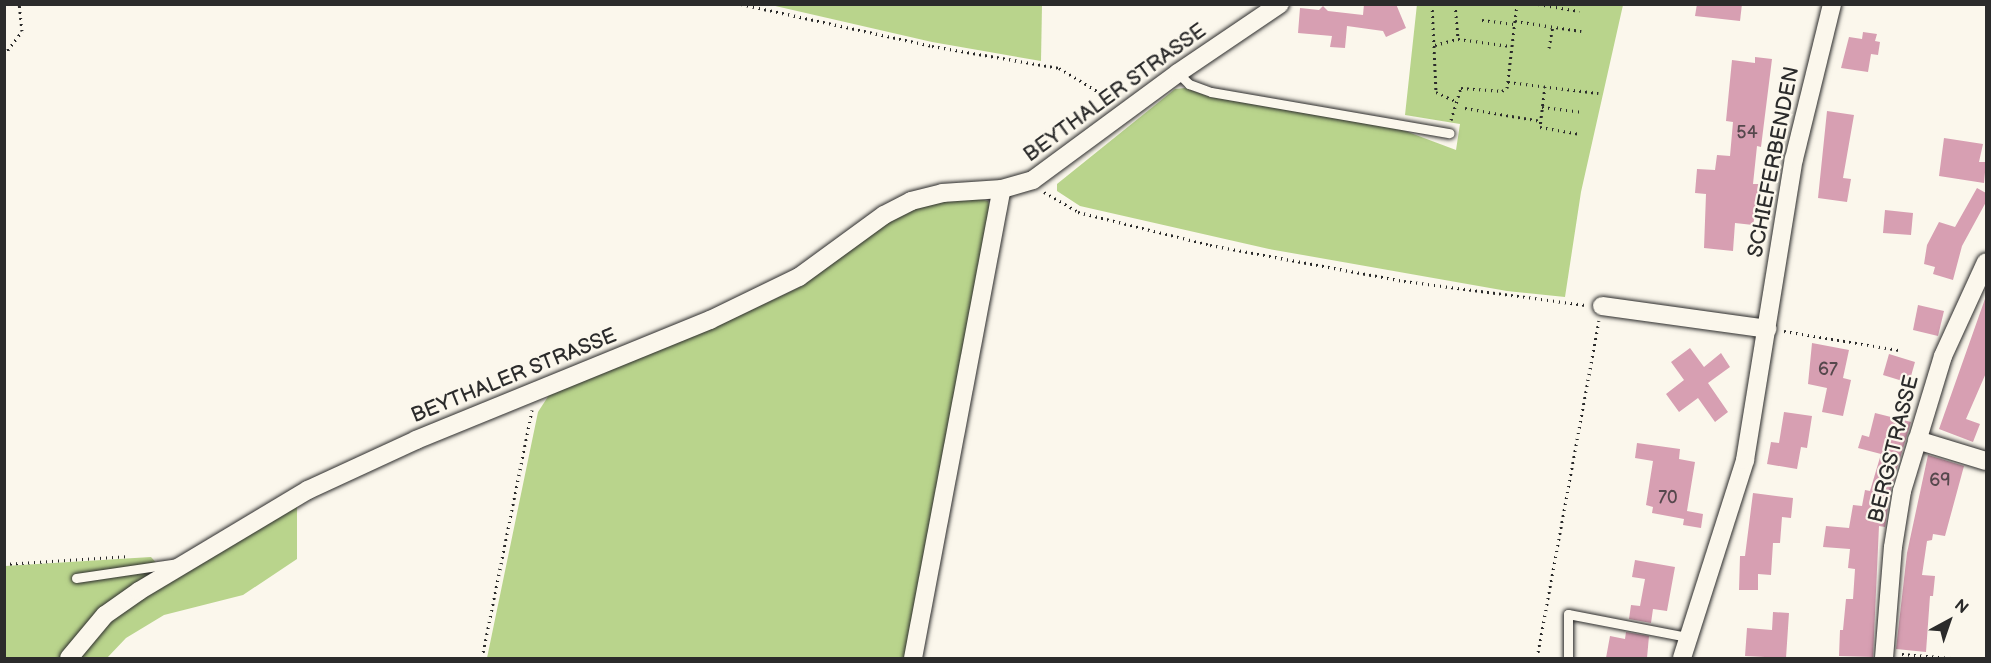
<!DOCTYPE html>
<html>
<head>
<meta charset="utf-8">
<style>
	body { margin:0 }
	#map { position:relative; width:1991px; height:663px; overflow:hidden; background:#fbf7ec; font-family:"Balsamiq Sans",sans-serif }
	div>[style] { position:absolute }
	.green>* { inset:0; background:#b9d48c }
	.building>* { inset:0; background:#d79fb2 }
	.path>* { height:3px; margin-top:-1.5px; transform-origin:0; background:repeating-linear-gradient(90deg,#2b2b2b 0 1.5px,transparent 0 6px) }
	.roads { filter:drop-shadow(0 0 2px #2b2b2b) drop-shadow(0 0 2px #2b2b2b) }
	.service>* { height:9px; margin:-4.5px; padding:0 4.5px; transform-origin:4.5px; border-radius:4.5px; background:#fbf7ec }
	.minor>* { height:18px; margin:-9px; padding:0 9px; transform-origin:9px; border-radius:9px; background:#fbf7ec }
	span { translate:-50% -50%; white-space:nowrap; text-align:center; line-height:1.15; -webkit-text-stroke:4.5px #fbf7ec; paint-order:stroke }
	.number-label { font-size:18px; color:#56484d }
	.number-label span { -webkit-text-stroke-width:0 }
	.street-label { font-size:21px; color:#2b2b2b }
	.frame { position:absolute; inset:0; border:6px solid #2b2b2b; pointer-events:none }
	.north { position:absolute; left:1919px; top:591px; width:60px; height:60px; -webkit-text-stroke:4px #fbf7ec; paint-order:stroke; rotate:40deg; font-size:16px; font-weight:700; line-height:24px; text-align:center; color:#2b2b2b }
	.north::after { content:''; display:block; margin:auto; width:21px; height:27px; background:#2b2b2b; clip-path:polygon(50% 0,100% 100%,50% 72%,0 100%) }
</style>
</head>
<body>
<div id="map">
	<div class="green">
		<i style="clip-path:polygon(1417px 4px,1623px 5px,1581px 192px,1565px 297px,1507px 291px,1269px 249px,1080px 206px,1057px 191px,1057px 184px,1175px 89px,1185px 88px,1210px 97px,1400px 129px,1456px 150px,1460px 124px,1405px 115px)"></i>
		<i style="clip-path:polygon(771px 5px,1042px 5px,1041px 61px,932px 42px)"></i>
		<i style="clip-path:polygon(976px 198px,988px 201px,992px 214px,909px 658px,487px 658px,538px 412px,549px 395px,713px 328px,802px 286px,887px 223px,914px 209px,943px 200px)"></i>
		<i style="clip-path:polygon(297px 501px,297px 559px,243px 595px,164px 615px,126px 638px,107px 658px,75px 658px,109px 620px)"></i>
		<i style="clip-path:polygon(151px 557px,160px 567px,63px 658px,5px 658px,5px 566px)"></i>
	</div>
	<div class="building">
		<i style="clip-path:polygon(1364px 4px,1396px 4px,1406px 28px,1386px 37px,1383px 31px,1347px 26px,1345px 48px,1330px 47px,1332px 36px,1298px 33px,1300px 8px,1319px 10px,1323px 6px,1328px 11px,1363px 15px)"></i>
		<i style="clip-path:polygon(1697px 4px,1742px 4px,1740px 21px,1695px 16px)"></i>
		<i style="clip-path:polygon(1863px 32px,1877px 34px,1875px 41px,1880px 42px,1878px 55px,1871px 54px,1868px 72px,1841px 68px,1849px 37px,1862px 39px)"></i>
		<i style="clip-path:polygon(1755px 57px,1772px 59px,1761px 147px,1757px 146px,1753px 184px,1760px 184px,1753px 225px,1735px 223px,1733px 251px,1704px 248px,1706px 194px,1695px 193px,1697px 169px,1715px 170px,1717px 155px,1730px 156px,1733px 122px,1726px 121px,1732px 60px,1755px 63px)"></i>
		<i style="clip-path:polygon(1827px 111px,1854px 115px,1843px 178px,1851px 179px,1847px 202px,1818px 198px)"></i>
		<i style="clip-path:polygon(1944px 138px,1983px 144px,1979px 162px,1986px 162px,1984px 183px,1939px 176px)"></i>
		<i style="clip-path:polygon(1977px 188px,1986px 193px,1986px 202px,1962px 246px,1953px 280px,1933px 274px,1935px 267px,1924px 264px,1927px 245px,1939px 222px,1955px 227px)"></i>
		<i style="clip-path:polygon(1885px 210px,1913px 213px,1911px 235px,1883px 233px)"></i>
		<i style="clip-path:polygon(1986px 296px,1986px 373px,1966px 419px,1980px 424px,1973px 442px,1939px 429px)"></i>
		<i style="clip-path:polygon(1918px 305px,1944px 311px,1938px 336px,1913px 330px)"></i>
		<i style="clip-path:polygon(1812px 343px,1849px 350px,1843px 378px,1851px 380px,1843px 416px,1822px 412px,1827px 388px,1808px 384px)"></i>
		<i style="clip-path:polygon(1690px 348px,1704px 367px,1721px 353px,1730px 367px,1708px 383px,1728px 412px,1715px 422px,1698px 398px,1679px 412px,1666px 394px,1684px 380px,1671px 362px)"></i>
		<i style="clip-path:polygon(1889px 354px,1915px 362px,1909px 383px,1883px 375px)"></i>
		<i style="clip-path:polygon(1784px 412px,1812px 416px,1807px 448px,1801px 447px,1797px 469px,1767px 464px,1771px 442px,1779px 443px)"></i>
		<i style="clip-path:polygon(1875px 413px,1911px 422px,1891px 488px,1885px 527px,1879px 526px,1873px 657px,1839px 656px,1840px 630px,1843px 630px,1846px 599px,1853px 599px,1855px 569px,1848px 568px,1850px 549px,1823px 547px,1826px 526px,1849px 528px,1853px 505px,1862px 506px,1865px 490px,1870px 491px,1881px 454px,1858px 448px,1862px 435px,1869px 437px)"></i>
		<i style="clip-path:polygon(1637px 443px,1680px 449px,1679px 459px,1695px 462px,1687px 511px,1703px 514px,1701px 528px,1683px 525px,1684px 519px,1652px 513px,1653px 507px,1646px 505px,1653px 461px,1635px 458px)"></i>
		<i style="clip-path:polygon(1928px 455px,1964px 466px,1945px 536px,1933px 534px,1932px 540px,1927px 541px,1922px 575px,1935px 576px,1933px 596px,1930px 596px,1926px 652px,1896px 649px,1907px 553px)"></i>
		<i style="clip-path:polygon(1753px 493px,1793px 498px,1791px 518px,1782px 517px,1780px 543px,1773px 543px,1771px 575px,1758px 574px,1758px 590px,1739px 590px,1740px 556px,1745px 556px)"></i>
		<i style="clip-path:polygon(1635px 560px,1675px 567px,1667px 611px,1653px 609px,1651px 623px,1629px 619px,1631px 605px,1640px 606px,1645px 579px,1632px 577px)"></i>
		<i style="clip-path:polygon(1773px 612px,1789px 613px,1786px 658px,1745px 656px,1747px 628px,1772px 630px)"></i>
		<i style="clip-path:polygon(1626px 632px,1649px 636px,1647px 658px,1606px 658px,1610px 636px,1625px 639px)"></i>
	</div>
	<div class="path">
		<i style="left:741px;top:4px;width:196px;rotate:12.4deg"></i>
		<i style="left:932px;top:46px;width:129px;rotate:9.8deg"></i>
		<i style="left:1059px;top:68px;width:62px;rotate:31.1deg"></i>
		<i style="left:1432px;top:4px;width:88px;rotate:87.4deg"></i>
		<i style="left:1436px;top:92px;width:21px;rotate:25deg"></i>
		<i style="left:1455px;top:4px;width:35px;rotate:85deg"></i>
		<i style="left:1538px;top:4px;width:42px;rotate:9.7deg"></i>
		<i style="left:1482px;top:20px;width:32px;rotate:7deg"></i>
		<i style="left:1515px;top:21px;width:67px;rotate:8.6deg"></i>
		<i style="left:1435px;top:45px;width:24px;rotate:-15deg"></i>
		<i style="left:1458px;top:39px;width:53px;rotate:7.5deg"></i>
		<i style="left:1549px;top:48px;width:22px;rotate:-80deg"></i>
		<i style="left:4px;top:55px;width:30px;rotate:-53deg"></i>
		<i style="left:22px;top:31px;width:27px;rotate:-96deg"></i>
		<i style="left:1508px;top:82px;width:91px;rotate:7deg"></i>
		<i style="left:1545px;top:86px;width:41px;rotate:97deg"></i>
		<i style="left:1540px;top:127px;width:41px;rotate:9.9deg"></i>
		<i style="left:1542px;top:107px;width:39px;rotate:7deg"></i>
		<i style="left:1465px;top:108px;width:77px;rotate:9.7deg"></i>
		<i style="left:1451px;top:120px;width:34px;rotate:-73deg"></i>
		<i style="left:1461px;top:88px;width:41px;rotate:4.2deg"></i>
		<i style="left:1502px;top:91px;width:6px;rotate:-31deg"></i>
		<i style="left:1507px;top:88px;width:85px;rotate:-83.2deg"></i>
		<i style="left:1044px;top:192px;width:39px;rotate:30deg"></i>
		<i style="left:1078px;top:212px;width:136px;rotate:14deg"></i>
		<i style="left:1210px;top:245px;width:197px;rotate:10.5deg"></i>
		<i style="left:1404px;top:281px;width:185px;rotate:7.5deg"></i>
		<i style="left:1784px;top:331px;width:117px;rotate:9.4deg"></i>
		<i style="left:4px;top:564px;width:126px;rotate:-3.6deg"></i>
		<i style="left:1902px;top:654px;width:49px;rotate:4.7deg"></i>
		<i style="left:482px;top:658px;width:253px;rotate:-78.6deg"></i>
		<i style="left:1537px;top:658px;width:343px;rotate:-79.6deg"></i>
	</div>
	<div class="roads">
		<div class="service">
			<i style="left:1178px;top:73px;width:16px;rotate:45deg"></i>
			<i style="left:1189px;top:84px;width:23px;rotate:20deg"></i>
			<i style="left:1211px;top:92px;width:242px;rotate:9.8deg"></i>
			<i style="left:76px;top:578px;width:102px;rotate:-8.4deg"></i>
			<i style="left:1568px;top:658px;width:44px;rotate:-90deg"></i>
			<i style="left:1568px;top:614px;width:122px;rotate:10.9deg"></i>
		</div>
		<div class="minor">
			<i style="left:1602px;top:306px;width:167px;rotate:7.9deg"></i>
			<i style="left:1917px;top:440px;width:72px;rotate:16.9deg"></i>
			<i style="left:69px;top:658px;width:56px;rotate:-50.1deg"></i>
			<i style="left:105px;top:615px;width:42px;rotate:-35.2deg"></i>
			<i style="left:139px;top:591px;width:197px;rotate:-30.9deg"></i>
			<i style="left:308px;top:490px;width:119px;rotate:-24.8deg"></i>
			<i style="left:416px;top:440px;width:318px;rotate:-22.2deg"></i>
			<i style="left:710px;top:320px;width:99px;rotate:-25.8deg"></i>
			<i style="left:799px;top:277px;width:105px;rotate:-36.1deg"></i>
			<i style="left:884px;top:215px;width:30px;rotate:-27deg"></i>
			<i style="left:911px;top:201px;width:32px;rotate:-14deg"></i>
			<i style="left:942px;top:193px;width:60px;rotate:-3.8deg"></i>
			<i style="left:1002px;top:189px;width:32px;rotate:-16deg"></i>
			<i style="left:1033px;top:180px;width:180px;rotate:-36.4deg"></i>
			<i style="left:1178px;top:73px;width:123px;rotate:-34.1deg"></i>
			<i style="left:913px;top:658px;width:477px;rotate:-79.3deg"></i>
			<i style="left:1682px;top:658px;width:208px;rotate:-72.3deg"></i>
			<i style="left:1745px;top:460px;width:305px;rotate:-80.8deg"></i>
			<i style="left:1794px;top:159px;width:160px;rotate:-76.2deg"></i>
			<i style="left:1884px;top:658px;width:111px;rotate:-85.4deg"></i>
			<i style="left:1893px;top:547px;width:57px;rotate:-80.9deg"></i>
			<i style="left:1902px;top:491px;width:141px;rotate:-73.1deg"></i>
			<i style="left:1943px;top:356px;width:103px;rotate:-65.4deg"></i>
		</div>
	</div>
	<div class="number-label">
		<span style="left:1747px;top:133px">54</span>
		<span style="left:1828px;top:370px">67</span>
		<span style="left:1940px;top:481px">69</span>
		<span style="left:1668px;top:498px">70</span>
	</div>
	<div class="street-label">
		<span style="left:1115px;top:93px;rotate:-36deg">BEYTHALER STRASSE</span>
		<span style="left:1774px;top:162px;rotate:-79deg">SCHIEFERBENDEN</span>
		<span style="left:514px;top:376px;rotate:-22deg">BEYTHALER STRASSE</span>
		<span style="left:1894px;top:449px;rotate:-76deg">BERGSTRASSE</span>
	</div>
	<div class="frame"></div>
	<div class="north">N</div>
</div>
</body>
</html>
